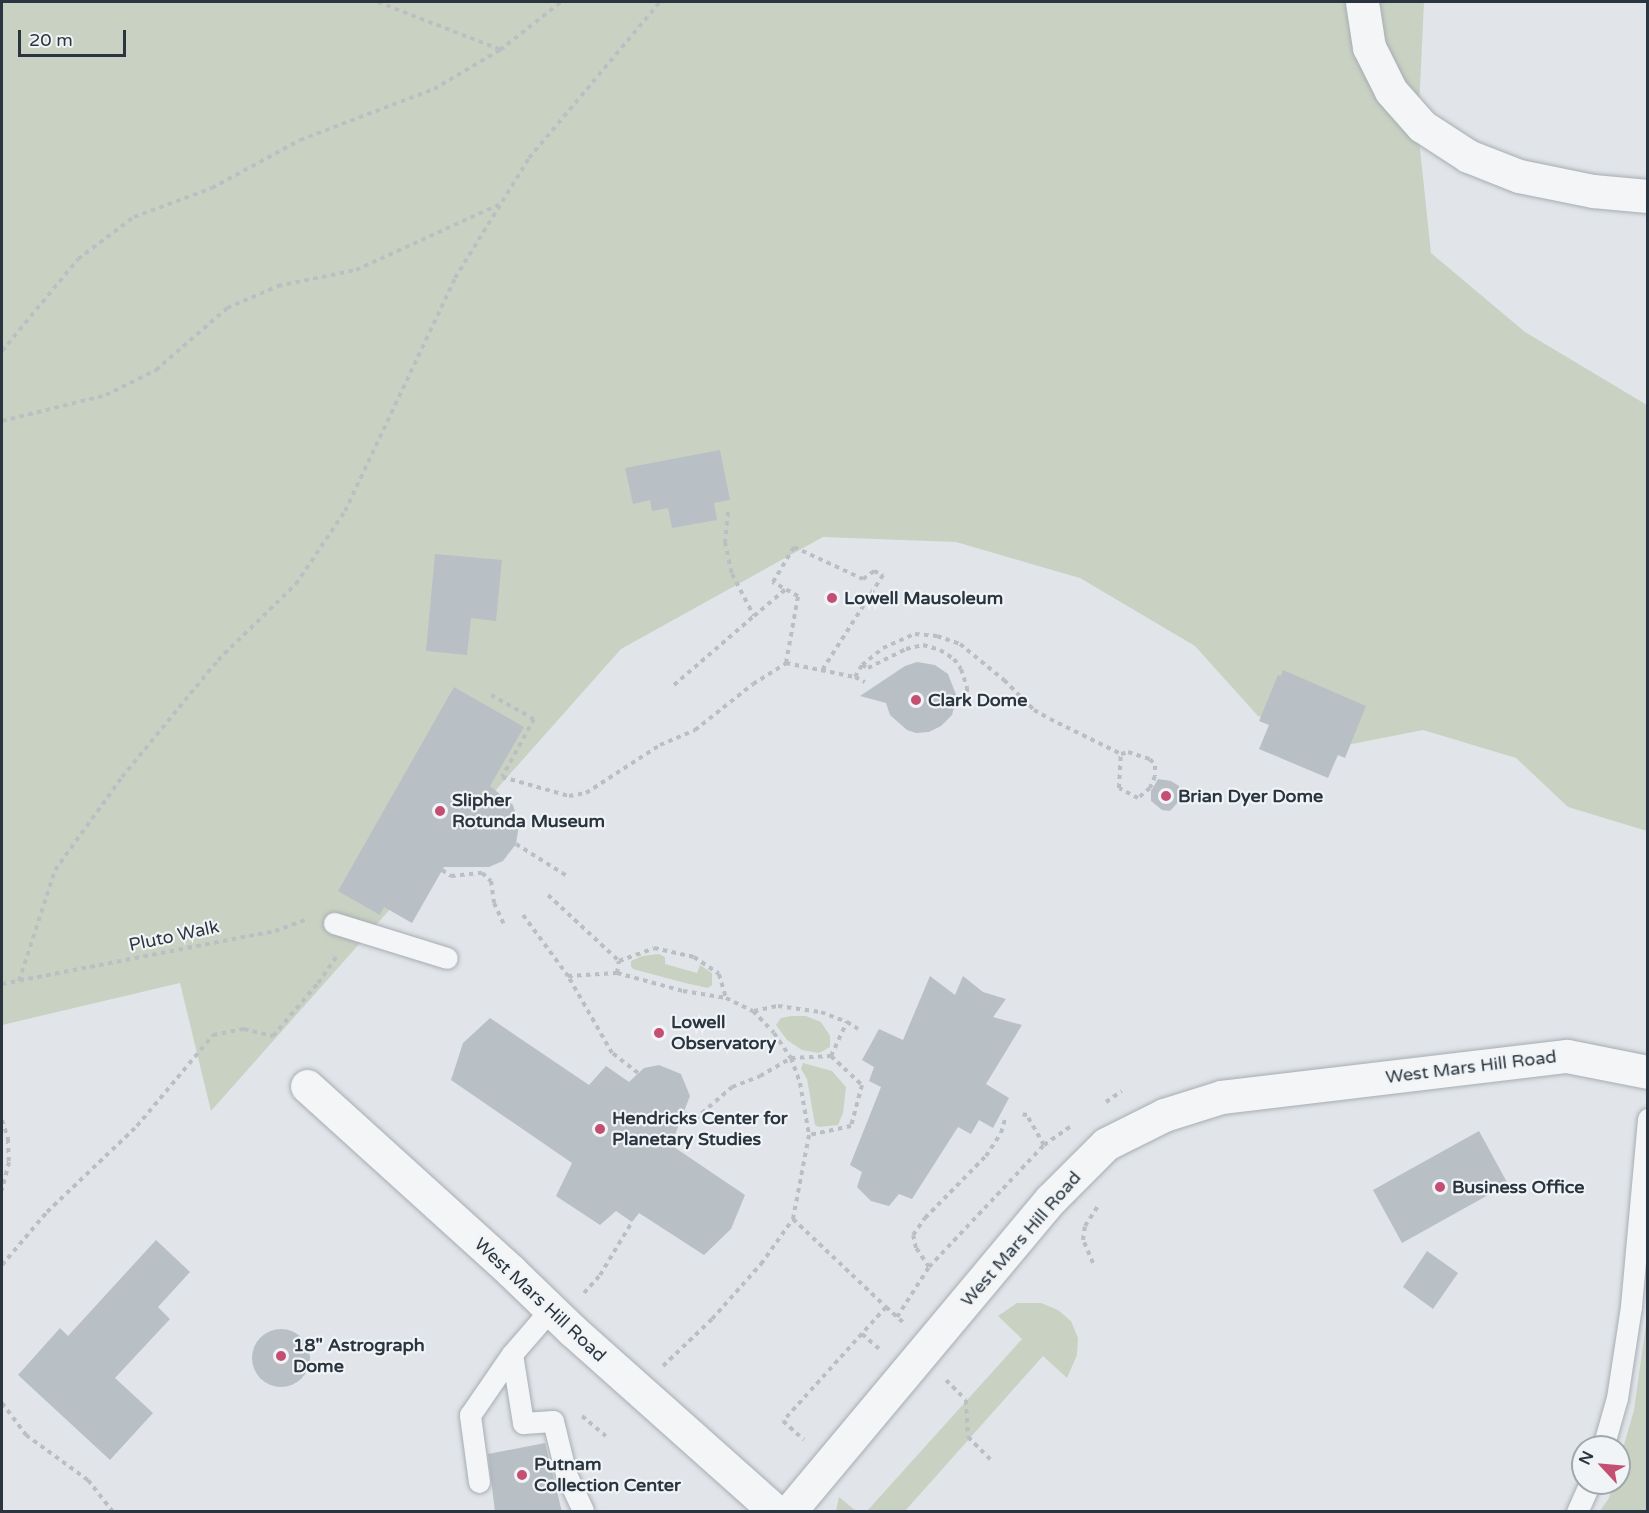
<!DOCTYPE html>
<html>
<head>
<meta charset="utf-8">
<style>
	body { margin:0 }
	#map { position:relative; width:1649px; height:1513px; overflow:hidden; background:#e1e5e9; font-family:"Varela Round",sans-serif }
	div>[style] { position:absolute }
	.green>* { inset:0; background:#c9d2c2 }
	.building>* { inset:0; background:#b8bfc5 }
	.round { border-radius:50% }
	.path>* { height:4px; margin-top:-2px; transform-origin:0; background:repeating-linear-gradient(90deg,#bbbfc3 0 4.5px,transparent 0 9px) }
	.roads { filter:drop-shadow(0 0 2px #a6adb3) drop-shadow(0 0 2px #a6adb3) }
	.service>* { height:21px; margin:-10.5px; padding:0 10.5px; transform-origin:10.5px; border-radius:10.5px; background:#f3f5f7 }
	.minor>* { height:33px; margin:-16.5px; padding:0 16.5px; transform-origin:16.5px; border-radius:16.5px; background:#f3f5f7 }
	.dots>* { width:16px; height:16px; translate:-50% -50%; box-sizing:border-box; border:3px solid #f0f4f6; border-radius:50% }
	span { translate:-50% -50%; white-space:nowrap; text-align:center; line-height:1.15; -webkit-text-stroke:4.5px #f0f4f6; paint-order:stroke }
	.poi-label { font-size:18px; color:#2a353f; font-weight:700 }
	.left { translate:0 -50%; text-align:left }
	.street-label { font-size:18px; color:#2a353f }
	.frame { position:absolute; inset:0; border:3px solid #2a353f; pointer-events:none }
	.north { position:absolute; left:1571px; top:1435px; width:60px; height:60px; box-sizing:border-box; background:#f0f4f6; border:2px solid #a1a8ad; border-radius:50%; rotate:296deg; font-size:16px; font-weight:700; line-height:24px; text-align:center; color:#2a353f }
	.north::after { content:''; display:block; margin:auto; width:21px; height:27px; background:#c54e73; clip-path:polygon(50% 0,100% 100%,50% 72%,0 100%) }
	.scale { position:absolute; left:18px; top:30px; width:108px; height:27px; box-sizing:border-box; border:3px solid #2a353f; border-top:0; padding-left:8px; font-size:18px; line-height:21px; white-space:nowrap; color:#2a353f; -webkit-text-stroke:4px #f0f4f6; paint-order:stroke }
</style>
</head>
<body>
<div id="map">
	<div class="green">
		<i style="clip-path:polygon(2px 2px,1424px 2px,1418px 130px,1431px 253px,1525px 332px,1647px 405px,1647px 831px,1568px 807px,1516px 758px,1423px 730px,1352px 744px,1258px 716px,1195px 646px,1080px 578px,956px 542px,823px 537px,621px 649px,211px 1111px,180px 983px,2px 1025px)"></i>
		<i style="clip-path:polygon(659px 954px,665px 957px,665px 964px,697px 973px,700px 965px,712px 973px,712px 985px,708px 988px,685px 983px,633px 969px,631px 966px,631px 961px,642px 956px)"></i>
		<i style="clip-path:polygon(791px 1016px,806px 1016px,821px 1022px,830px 1036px,830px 1047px,819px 1053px,802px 1050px,787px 1040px,776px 1025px,781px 1018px)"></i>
		<i style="clip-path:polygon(803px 1063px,832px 1071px,846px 1087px,843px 1113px,838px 1125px,819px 1127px,815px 1125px,807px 1079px,801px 1069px)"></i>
		<i style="clip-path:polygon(1017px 1303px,1041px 1303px,1058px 1310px,1071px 1321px,1078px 1338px,1077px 1355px,1067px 1378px,1043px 1356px,905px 1511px,867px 1511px,1022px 1339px,998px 1316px)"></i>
		<i style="clip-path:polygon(1647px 1316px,1647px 1511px,1600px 1511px,1609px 1498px,1613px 1483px,1619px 1483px,1619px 1462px,1634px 1410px)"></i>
		<i style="clip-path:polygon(839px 1497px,856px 1511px,836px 1511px)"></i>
	</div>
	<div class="building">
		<i style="clip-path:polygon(720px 450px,730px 500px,714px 503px,717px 520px,672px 528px,668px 508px,652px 511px,650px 500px,633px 504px,625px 468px)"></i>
		<i style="clip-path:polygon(435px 554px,502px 560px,496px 621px,471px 618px,467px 655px,426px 651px)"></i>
		<i style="clip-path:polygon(917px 662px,935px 665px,948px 674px,957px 697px,952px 715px,941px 726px,929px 732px,916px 733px,907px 730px,890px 715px,886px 703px,860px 696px,905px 666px)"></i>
		<i style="clip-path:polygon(1283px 670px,1366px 706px,1345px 758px,1338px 755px,1328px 778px,1259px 749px,1269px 725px,1259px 721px,1278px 675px,1281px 676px)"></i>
		<i style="clip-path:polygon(454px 687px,524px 727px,490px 786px,513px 805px,519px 825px,516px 844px,503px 861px,489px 867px,444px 867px,412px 923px,384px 907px,380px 915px,338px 891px)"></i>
		<i style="clip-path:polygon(1158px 779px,1171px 781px,1179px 786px,1180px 800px,1170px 811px,1162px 810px,1151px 801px,1151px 791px)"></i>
		<i style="clip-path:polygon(930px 976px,955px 995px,963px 976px,983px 992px,1006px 999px,993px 1017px,1022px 1025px,986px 1084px,1009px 1098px,993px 1128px,979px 1120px,971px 1134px,958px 1127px,912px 1199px,899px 1194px,889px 1206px,871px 1201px,857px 1187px,862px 1172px,850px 1165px,881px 1087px,869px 1081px,874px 1067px,862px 1060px,879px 1029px,903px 1040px)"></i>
		<i style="clip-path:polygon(490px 1018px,589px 1085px,606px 1066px,629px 1082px,644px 1068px,659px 1065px,681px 1074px,690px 1096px,671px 1145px,745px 1195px,731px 1229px,704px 1255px,639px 1213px,632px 1222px,616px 1211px,600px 1225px,556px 1196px,572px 1163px,451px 1080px,463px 1043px)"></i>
		<i style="clip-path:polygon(1479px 1131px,1508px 1184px,1402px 1243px,1373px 1190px)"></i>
		<i style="clip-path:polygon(156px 1240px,190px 1272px,158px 1307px,170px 1319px,115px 1378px,153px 1413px,110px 1460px,18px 1375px,60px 1328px,68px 1336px)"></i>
		<i style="clip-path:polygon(1427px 1251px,1458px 1273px,1433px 1309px,1403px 1287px)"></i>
		<i class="round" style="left:252px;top:1329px;width:58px;height:58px"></i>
		<i style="clip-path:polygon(545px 1443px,562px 1512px,495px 1512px,488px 1454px)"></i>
	</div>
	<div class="path">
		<i style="left:378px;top:2px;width:130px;rotate:21.2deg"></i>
		<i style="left:2px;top:351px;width:119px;rotate:-50.4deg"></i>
		<i style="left:78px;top:259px;width:70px;rotate:-36.9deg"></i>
		<i style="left:134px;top:217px;width:83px;rotate:-20.4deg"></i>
		<i style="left:212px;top:188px;width:100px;rotate:-28.6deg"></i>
		<i style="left:300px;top:140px;width:143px;rotate:-20.8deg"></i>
		<i style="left:434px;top:89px;width:77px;rotate:-30.6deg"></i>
		<i style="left:500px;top:50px;width:78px;rotate:-38.2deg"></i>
		<i style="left:2px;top:421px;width:107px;rotate:-14deg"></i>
		<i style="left:106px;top:395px;width:56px;rotate:-26.6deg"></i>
		<i style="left:156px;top:370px;width:94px;rotate:-41.1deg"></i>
		<i style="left:227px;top:308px;width:56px;rotate:-23.3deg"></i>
		<i style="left:278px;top:286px;width:80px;rotate:-11.6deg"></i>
		<i style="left:356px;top:270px;width:158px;rotate:-24.6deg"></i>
		<i style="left:728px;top:512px;width:30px;rotate:96deg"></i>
		<i style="left:725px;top:542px;width:33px;rotate:78deg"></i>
		<i style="left:732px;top:574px;width:47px;rotate:62.4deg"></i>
		<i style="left:754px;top:616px;width:42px;rotate:-40.2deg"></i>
		<i style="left:786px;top:663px;width:68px;rotate:-79.8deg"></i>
		<i style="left:798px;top:596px;width:29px;rotate:-151deg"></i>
		<i style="left:773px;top:582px;width:41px;rotate:-59deg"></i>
		<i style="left:794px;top:547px;width:76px;rotate:24.9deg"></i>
		<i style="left:863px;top:579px;width:14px;rotate:-36deg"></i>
		<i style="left:874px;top:571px;width:10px;rotate:24deg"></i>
		<i style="left:883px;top:575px;width:112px;rotate:122.6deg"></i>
		<i style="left:862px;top:665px;width:7px;rotate:27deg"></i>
		<i style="left:868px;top:668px;width:42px;rotate:-26.6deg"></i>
		<i style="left:906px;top:649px;width:17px;rotate:-13deg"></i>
		<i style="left:923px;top:645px;width:18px;rotate:16deg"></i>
		<i style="left:940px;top:650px;width:17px;rotate:33deg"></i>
		<i style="left:954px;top:659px;width:12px;rotate:55deg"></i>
		<i style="left:961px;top:669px;width:19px;rotate:72deg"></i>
		<i style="left:967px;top:687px;width:18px;rotate:90deg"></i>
		<i style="left:967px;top:705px;width:12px;rotate:-175deg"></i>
		<i style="left:855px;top:677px;width:11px;rotate:27deg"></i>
		<i style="left:674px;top:685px;width:106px;rotate:-40.8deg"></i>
		<i style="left:491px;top:695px;width:49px;rotate:29.2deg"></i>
		<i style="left:534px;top:719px;width:66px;rotate:118.9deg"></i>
		<i style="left:502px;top:777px;width:70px;rotate:15.8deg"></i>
		<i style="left:569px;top:796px;width:17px;rotate:-10deg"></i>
		<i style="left:586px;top:793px;width:88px;rotate:-33deg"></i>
		<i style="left:660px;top:745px;width:38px;rotate:-23deg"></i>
		<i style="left:695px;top:730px;width:74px;rotate:-38.4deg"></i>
		<i style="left:753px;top:684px;width:39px;rotate:-32deg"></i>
		<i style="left:786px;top:663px;width:70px;rotate:11.5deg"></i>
		<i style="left:855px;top:677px;width:14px;rotate:-60deg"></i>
		<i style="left:862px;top:665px;width:27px;rotate:-39deg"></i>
		<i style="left:883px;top:648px;width:35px;rotate:-24deg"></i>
		<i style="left:915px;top:634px;width:22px;rotate:5deg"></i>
		<i style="left:937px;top:636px;width:24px;rotate:19deg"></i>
		<i style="left:960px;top:644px;width:57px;rotate:39.3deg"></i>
		<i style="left:1004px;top:680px;width:42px;rotate:45deg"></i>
		<i style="left:1034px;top:710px;width:18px;rotate:29deg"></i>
		<i style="left:1050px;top:719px;width:79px;rotate:26.2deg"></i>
		<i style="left:1121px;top:754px;width:7px;rotate:-16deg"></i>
		<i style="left:1128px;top:752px;width:23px;rotate:18deg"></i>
		<i style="left:1150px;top:759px;width:9px;rotate:54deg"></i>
		<i style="left:1155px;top:766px;width:10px;rotate:90deg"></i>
		<i style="left:1155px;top:776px;width:13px;rotate:113deg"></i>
		<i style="left:1150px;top:788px;width:16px;rotate:140deg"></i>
		<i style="left:1138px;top:798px;width:21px;rotate:-152deg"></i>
		<i style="left:1119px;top:788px;width:34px;rotate:-87deg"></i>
		<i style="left:516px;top:844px;width:60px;rotate:32.1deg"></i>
		<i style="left:442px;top:870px;width:11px;rotate:34deg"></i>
		<i style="left:451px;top:876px;width:31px;rotate:-6deg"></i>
		<i style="left:482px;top:873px;width:12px;rotate:42deg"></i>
		<i style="left:491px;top:881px;width:22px;rotate:82deg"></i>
		<i style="left:494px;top:903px;width:26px;rotate:65deg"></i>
		<i style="left:548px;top:895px;width:97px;rotate:42.9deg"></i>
		<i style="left:523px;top:915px;width:76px;rotate:53.6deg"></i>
		<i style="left:617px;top:973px;width:12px;rotate:-81deg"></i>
		<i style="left:619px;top:961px;width:37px;rotate:-20deg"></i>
		<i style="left:654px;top:948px;width:41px;rotate:12.7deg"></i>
		<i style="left:694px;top:957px;width:30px;rotate:34deg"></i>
		<i style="left:719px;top:974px;width:25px;rotate:74deg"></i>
		<i style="left:726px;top:998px;width:30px;rotate:26deg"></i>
		<i style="left:753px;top:1011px;width:30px;rotate:46deg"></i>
		<i style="left:774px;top:1033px;width:30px;rotate:56deg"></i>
		<i style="left:791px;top:1058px;width:27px;rotate:70deg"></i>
		<i style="left:800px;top:1083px;width:53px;rotate:80.2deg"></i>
		<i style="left:809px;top:1135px;width:86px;rotate:100.8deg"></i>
		<i style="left:793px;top:1219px;width:128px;rotate:43.4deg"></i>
		<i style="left:886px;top:1307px;width:154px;rotate:132.1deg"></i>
		<i style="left:783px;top:1421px;width:28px;rotate:42deg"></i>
		<i style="left:19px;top:981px;width:117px;rotate:-72deg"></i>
		<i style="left:55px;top:870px;width:115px;rotate:-54.2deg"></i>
		<i style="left:122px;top:777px;width:151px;rotate:-50.6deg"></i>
		<i style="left:218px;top:660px;width:109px;rotate:-44.3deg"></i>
		<i style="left:296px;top:584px;width:88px;rotate:-56.1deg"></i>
		<i style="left:345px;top:511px;width:258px;rotate:-64.7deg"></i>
		<i style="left:455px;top:278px;width:141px;rotate:-58.3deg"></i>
		<i style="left:529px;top:158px;width:204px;rotate:-50deg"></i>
		<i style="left:2px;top:984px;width:278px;rotate:-11deg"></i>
		<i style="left:275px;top:931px;width:33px;rotate:-20deg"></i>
		<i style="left:754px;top:1011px;width:25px;rotate:-12deg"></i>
		<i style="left:778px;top:1006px;width:43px;rotate:7.9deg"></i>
		<i style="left:821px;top:1012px;width:28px;rotate:21deg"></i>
		<i style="left:831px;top:1056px;width:38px;rotate:-65deg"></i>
		<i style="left:847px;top:1022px;width:13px;rotate:32deg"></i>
		<i style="left:638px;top:1073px;width:33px;rotate:-142deg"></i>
		<i style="left:612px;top:1053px;width:89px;rotate:-119.7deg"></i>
		<i style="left:568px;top:976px;width:49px;rotate:-3.5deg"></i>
		<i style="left:617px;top:973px;width:68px;rotate:15.3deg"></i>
		<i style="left:683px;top:991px;width:44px;rotate:9.2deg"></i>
		<i style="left:1106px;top:1102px;width:19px;rotate:-35deg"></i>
		<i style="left:684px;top:1113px;width:13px;rotate:29deg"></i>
		<i style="left:695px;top:1119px;width:49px;rotate:-40.9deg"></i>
		<i style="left:732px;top:1087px;width:30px;rotate:-21deg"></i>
		<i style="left:760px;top:1076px;width:36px;rotate:-30deg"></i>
		<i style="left:791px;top:1058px;width:40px;rotate:-2.9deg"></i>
		<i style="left:831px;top:1056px;width:42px;rotate:43.1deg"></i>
		<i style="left:862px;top:1085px;width:42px;rotate:105deg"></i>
		<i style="left:851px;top:1126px;width:43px;rotate:167.9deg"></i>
		<i style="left:2px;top:1120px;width:20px;rotate:72deg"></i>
		<i style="left:8px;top:1139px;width:23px;rotate:88deg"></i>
		<i style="left:9px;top:1162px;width:29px;rotate:104deg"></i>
		<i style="left:1044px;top:1145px;width:32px;rotate:-35deg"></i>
		<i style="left:1093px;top:1263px;width:25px;rotate:-113deg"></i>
		<i style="left:1083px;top:1240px;width:14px;rotate:-82deg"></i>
		<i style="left:1085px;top:1226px;width:24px;rotate:-57deg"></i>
		<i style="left:2px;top:1265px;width:70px;rotate:-49.7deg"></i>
		<i style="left:47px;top:1212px;width:124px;rotate:-43.7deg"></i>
		<i style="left:137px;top:1126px;width:119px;rotate:-50.1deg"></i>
		<i style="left:213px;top:1035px;width:32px;rotate:-11deg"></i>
		<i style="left:244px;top:1029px;width:30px;rotate:14deg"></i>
		<i style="left:273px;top:1036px;width:70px;rotate:-49.7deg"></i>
		<i style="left:318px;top:983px;width:35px;rotate:-55deg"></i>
		<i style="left:929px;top:1267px;width:23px;rotate:-124deg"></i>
		<i style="left:916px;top:1248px;width:13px;rotate:-103deg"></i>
		<i style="left:913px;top:1235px;width:21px;rotate:-55deg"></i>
		<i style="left:925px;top:1218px;width:87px;rotate:-45.5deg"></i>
		<i style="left:986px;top:1156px;width:27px;rotate:-57deg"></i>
		<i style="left:1001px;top:1133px;width:15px;rotate:-74deg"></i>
		<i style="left:584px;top:1293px;width:24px;rotate:-48deg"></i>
		<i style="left:600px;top:1275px;width:62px;rotate:-58.9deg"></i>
		<i style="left:886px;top:1307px;width:24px;rotate:42deg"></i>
		<i style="left:897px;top:1317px;width:59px;rotate:-57.4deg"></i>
		<i style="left:929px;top:1267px;width:168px;rotate:-46.7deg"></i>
		<i style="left:1044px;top:1145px;width:34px;rotate:-120deg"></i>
		<i style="left:1027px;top:1115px;width:6px;rotate:-171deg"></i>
		<i style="left:862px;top:1334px;width:23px;rotate:41deg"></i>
		<i style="left:663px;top:1366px;width:68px;rotate:-43.8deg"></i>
		<i style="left:712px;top:1319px;width:74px;rotate:-48.3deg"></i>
		<i style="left:761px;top:1264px;width:55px;rotate:-54.6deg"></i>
		<i style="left:946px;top:1380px;width:28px;rotate:45deg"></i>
		<i style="left:966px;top:1400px;width:37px;rotate:87deg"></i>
		<i style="left:968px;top:1437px;width:34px;rotate:45deg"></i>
		<i style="left:2px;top:1403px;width:40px;rotate:53deg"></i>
		<i style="left:26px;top:1435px;width:77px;rotate:36deg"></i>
		<i style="left:88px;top:1480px;width:41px;rotate:52deg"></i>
		<i style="left:582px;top:1416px;width:31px;rotate:40deg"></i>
	</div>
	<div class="roads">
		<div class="service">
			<i style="left:334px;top:923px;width:118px;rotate:17.2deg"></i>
			<i style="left:512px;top:1354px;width:70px;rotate:80.9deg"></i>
			<i style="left:523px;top:1423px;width:30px;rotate:-4deg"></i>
			<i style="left:553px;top:1421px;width:55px;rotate:76.2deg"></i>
			<i style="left:566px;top:1474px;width:40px;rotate:65deg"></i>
			<i style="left:1603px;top:1447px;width:51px;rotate:-74.1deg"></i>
			<i style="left:1617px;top:1398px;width:93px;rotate:-81.3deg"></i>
			<i style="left:1631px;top:1306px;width:188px;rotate:-84.8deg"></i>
			<i style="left:479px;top:1482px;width:68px;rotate:-97.7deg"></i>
			<i style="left:470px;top:1415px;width:74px;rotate:-55.5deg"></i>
			<i style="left:512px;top:1354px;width:58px;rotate:-49.2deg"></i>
			<i style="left:1577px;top:1512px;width:32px;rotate:-66deg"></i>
		</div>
		<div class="minor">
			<i style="left:1362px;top:2px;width:46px;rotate:81.2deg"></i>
			<i style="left:1369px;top:47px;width:49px;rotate:63.4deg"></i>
			<i style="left:1391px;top:91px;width:47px;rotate:48.5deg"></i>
			<i style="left:1422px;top:126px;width:55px;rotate:33.1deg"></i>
			<i style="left:1468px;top:156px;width:55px;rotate:21.4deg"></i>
			<i style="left:1519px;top:176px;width:76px;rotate:11.5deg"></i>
			<i style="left:1593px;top:191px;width:55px;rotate:5.2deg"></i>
			<i style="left:307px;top:1086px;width:275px;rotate:42.2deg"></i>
			<i style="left:511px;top:1271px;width:85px;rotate:44deg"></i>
			<i style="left:572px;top:1330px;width:273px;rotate:41.7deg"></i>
			<i style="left:789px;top:1512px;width:407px;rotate:-50.1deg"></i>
			<i style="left:1050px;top:1200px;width:79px;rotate:-45deg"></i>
			<i style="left:1106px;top:1144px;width:65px;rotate:-26.6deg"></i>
			<i style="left:1164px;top:1115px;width:60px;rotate:-17.5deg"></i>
			<i style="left:1221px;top:1097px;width:348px;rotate:-6.8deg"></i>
			<i style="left:1567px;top:1056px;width:83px;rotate:11.2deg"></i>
		</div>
	</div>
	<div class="dots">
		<i style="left:832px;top:598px;background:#c54e73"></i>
		<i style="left:916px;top:700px;background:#c54e73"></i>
		<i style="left:1166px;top:796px;background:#c54e73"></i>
		<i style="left:440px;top:811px;background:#c54e73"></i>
		<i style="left:659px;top:1033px;background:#c54e73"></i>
		<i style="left:600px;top:1129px;background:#c54e73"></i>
		<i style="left:1440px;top:1187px;background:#c54e73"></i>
		<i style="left:281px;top:1356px;background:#c54e73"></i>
		<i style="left:522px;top:1475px;background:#c54e73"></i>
	</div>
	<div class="poi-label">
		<span class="left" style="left:844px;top:598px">Lowell Mausoleum</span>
		<span class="left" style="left:928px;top:700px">Clark Dome</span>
		<span class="left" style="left:1178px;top:796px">Brian Dyer Dome</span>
		<span class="left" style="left:452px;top:811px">Slipher<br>Rotunda Museum</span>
		<span class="left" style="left:671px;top:1033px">Lowell<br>Observatory</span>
		<span class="left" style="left:612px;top:1129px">Hendricks Center for<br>Planetary Studies</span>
		<span class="left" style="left:1452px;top:1187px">Business Office</span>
		<span class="left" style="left:293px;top:1356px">18″ Astrograph<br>Dome</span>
		<span class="left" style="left:534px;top:1475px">Putnam<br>Collection Center</span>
	</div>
	<div class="street-label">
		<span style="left:174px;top:936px;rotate:-12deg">Pluto Walk</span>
		<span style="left:1471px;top:1067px;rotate:-7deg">West Mars Hill Road</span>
		<span style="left:1021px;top:1239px;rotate:-49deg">West Mars Hill Road</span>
		<span style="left:540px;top:1300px;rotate:43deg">West Mars Hill Road</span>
	</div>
	<div class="frame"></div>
	<div class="north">N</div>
	<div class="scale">20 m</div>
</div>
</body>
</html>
